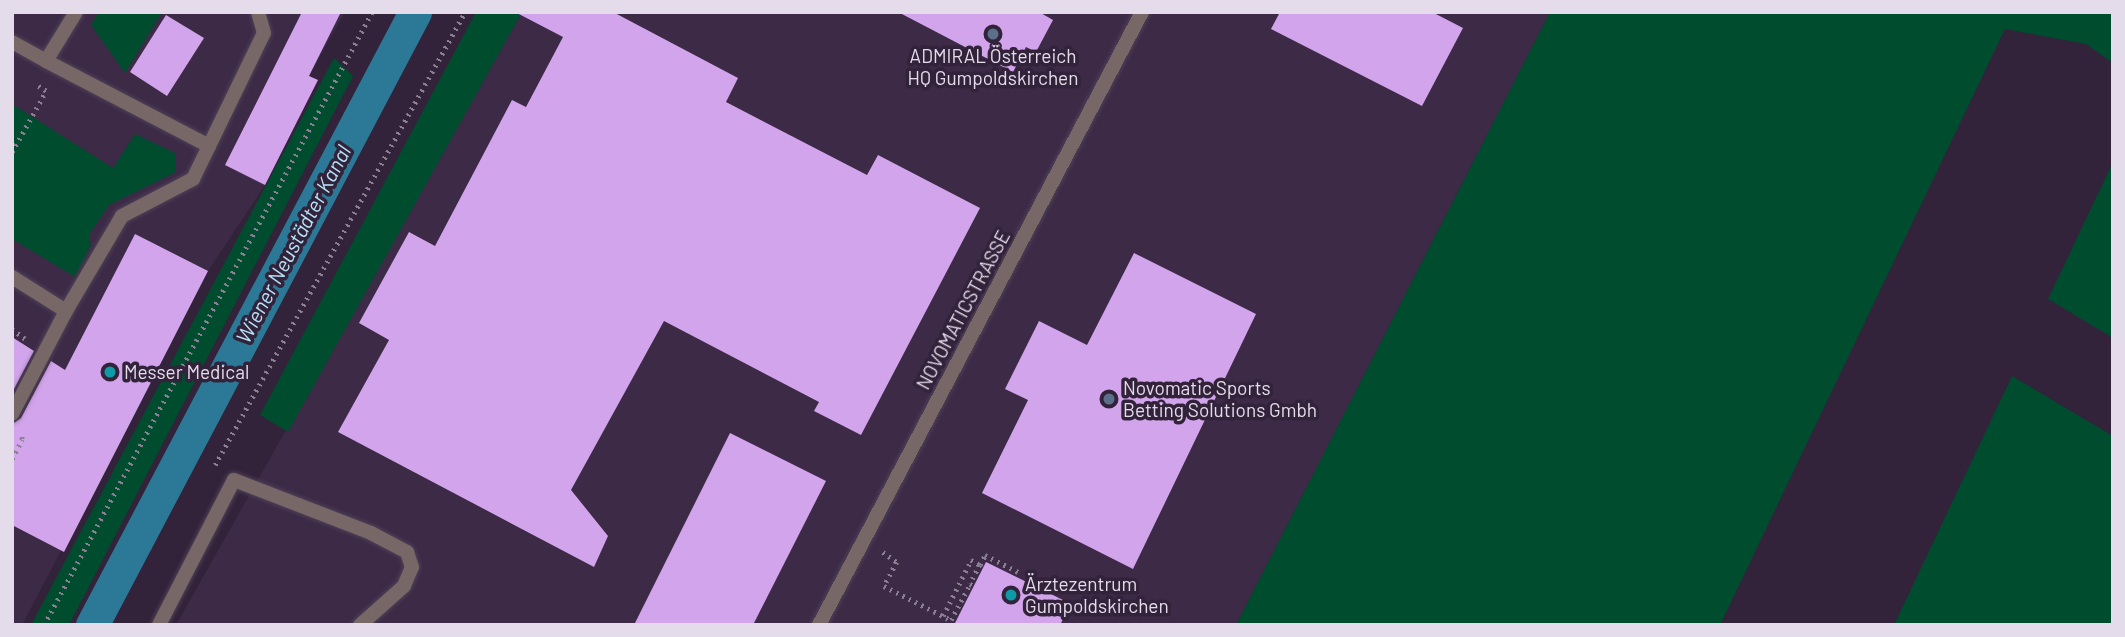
<!DOCTYPE html>
<html>
<head>
<meta charset="utf-8">
<style>
	body { margin:0 }
	#map { position:relative; width:2125px; height:637px; overflow:hidden; background:#32223a; font-family:Barlow,sans-serif }
	div>[style] { position:absolute }
	.built>* { inset:0; background:#3c2a47 }
	.green>* { inset:0; background:#004c2f }
	.canal>* { height:33px; margin:-16.5px; padding:0 16.5px; transform-origin:16.5px; border-radius:16.5px; background:#2b7997 }
	.building>* { inset:0; background:#d2a4eb }
	.path>* { height:4.5px; margin-top:-2.25px; transform-origin:0; background:repeating-linear-gradient(90deg,#8c7f93 0 2px,transparent 0 7px) }
	.roads { filter:drop-shadow(0 0 2px #4f4056) drop-shadow(0 0 2px #4f4056) }
	.lane>* { height:14px; margin:-7px; padding:0 7px; transform-origin:7px; border-radius:7px; background:#776766 }
	.street>* { height:14px; margin:-7px; padding:0 7px; transform-origin:7px; border-radius:7px; background:#776766 }
	.dots>* { width:19px; height:19px; translate:-50% -50%; box-sizing:border-box; border:4px solid #32223a; border-radius:50% }
	span { translate:-50% -50%; white-space:nowrap; text-align:center; line-height:1.15; -webkit-text-stroke:7px #32223a; paint-order:stroke }
	.poi-label { font-size:19px; color:#e5dceb }
	.left { translate:0 -50%; text-align:left }
	.street-label { font-size:19px; color:#e5dceb }
	.water-label { font-size:21px; color:#b5e3f8; font-style:italic }
	.frame { position:absolute; inset:0; border:14px solid #e5dceb; pointer-events:none }
</style>
</head>
<body>
<div id="map">
	<div class="built">
		<i style="clip-path:polygon(12px 12px,345px 12px,309px 75px,318px 80px,265px 185px,208px 271px,22px 625px,12px 625px)"></i>
		<i style="clip-path:polygon(522px 12px,1550px 12px,1236px 625px,176px 625px)"></i>
	</div>
	<div class="green">
		<i style="clip-path:polygon(99px 12px,162px 12px,125px 73px,91px 25px)"></i>
		<i style="clip-path:polygon(476px 12px,522px 12px,288px 432px,260px 415px)"></i>
		<i style="clip-path:polygon(1550px 12px,2113px 12px,2113px 63px,2086px 44px,2005px 29px,1720px 625px,1236px 625px)"></i>
		<i style="clip-path:polygon(334px 58px,353px 76px,69px 625px,31px 625px)"></i>
		<i style="clip-path:polygon(12px 104px,113px 168px,135px 134px,175px 153px,176px 172px,109px 205px,89px 235px,91px 245px,75px 277px,12px 239px)"></i>
		<i style="clip-path:polygon(2113px 162px,2113px 338px,2048px 299px)"></i>
		<i style="clip-path:polygon(2012px 376px,2113px 436px,2113px 625px,1894px 625px)"></i>
	</div>
	<div class="canal">
		<i style="left:92px;top:625px;width:693px;rotate:-62.21deg"></i>
	</div>
	<div class="building">
		<i style="clip-path:polygon(302px 12px,341px 12px,309px 76px,318px 80px,265px 185px,225px 165px)"></i>
		<i style="clip-path:polygon(515px 12px,613px 12px,738px 78px,726px 102px,867px 175px,878px 155px,980px 208px,861px 435px,814px 411px,819px 402px,664px 321px,571px 490px,608px 536px,594px 567px,338px 432px,389px 340px,359px 323px,409px 232px,435px 246px,512px 100px,526px 107px,563px 37px)"></i>
		<i style="clip-path:polygon(898px 12px,1039px 12px,1053px 20px,1036px 52px,1026px 47px,1013px 72px)"></i>
		<i style="clip-path:polygon(1280px 12px,1432px 12px,1463px 28px,1422px 106px,1271px 29px)"></i>
		<i style="clip-path:polygon(166px 15px,204px 38px,167px 96px,130px 72px)"></i>
		<i style="clip-path:polygon(135px 234px,208px 271px,64px 552px,12px 525px,12px 424px,21px 418px,51px 361px,65px 370px)"></i>
		<i style="clip-path:polygon(1134px 253px,1256px 314px,1133px 569px,982px 493px,1028px 400px,1005px 389px,1039px 321px,1087px 345px)"></i>
		<i style="clip-path:polygon(12px 337px,34px 351px,12px 393px)"></i>
		<i style="clip-path:polygon(730px 433px,826px 481px,753px 625px,634px 625px)"></i>
		<i style="clip-path:polygon(986px 562px,1071px 604px,1060px 625px,954px 625px)"></i>
	</div>
	<div class="path">
		<i style="left:12px;top:152px;width:70px;rotate:-60.9deg"></i>
		<i style="left:46px;top:91px;width:13px;rotate:-148deg"></i>
		<i style="left:12px;top:329px;width:17px;rotate:36deg"></i>
		<i style="left:12px;top:459px;width:22px;rotate:-63deg"></i>
		<i style="left:22px;top:439px;width:6px;rotate:-99deg"></i>
		<i style="left:215px;top:465px;width:517px;rotate:-61.11deg"></i>
		<i style="left:883px;top:552px;width:17px;rotate:36deg"></i>
		<i style="left:897px;top:562px;width:27px;rotate:118deg"></i>
		<i style="left:884px;top:586px;width:75px;rotate:26.9deg"></i>
		<i style="left:951px;top:620px;width:41px;rotate:-62.2deg"></i>
		<i style="left:970px;top:584px;width:4px;rotate:27deg"></i>
		<i style="left:980px;top:565px;width:11px;rotate:-63deg"></i>
		<i style="left:985px;top:555px;width:39px;rotate:27deg"></i>
		<i style="left:943px;top:616px;width:63px;rotate:-63.4deg"></i>
		<i style="left:971px;top:560px;width:10px;rotate:29deg"></i>
		<i style="left:980px;top:565px;width:21px;rotate:118deg"></i>
		<i style="left:44px;top:625px;width:695px;rotate:-61.85deg"></i>
	</div>
	<div class="roads">
		<div class="lane">
			<i style="left:12px;top:42px;width:39px;rotate:29deg"></i>
			<i style="left:46px;top:61px;width:57px;rotate:-58.5deg"></i>
			<i style="left:46px;top:61px;width:184px;rotate:27.5deg"></i>
			<i style="left:12px;top:277px;width:64px;rotate:32.2deg"></i>
			<i style="left:66px;top:311px;width:116px;rotate:117.7deg"></i>
			<i style="left:66px;top:311px;width:110px;rotate:-59.5deg"></i>
			<i style="left:122px;top:216px;width:80px;rotate:-27.5deg"></i>
			<i style="left:193px;top:179px;width:162px;rotate:-64.1deg"></i>
			<i style="left:264px;top:33px;width:22px;rotate:-106deg"></i>
			<i style="left:159px;top:625px;width:163px;rotate:-62.7deg"></i>
			<i style="left:234px;top:480px;width:147px;rotate:21.1deg"></i>
			<i style="left:371px;top:533px;width:41px;rotate:27.8deg"></i>
			<i style="left:407px;top:552px;width:16px;rotate:72deg"></i>
			<i style="left:412px;top:567px;width:21px;rotate:113deg"></i>
			<i style="left:404px;top:586px;width:59px;rotate:138.4deg"></i>
		</div>
		<div class="street">
			<i style="left:819px;top:625px;width:693px;rotate:-62.21deg"></i>
		</div>
	</div>
	<div class="dots">
		<i style="left:993px;top:34px;background:#5c6f8a"></i>
		<i style="left:110px;top:372px;background:#0f9aa8"></i>
		<i style="left:1109px;top:399px;background:#5c6f8a"></i>
		<i style="left:1011px;top:595px;background:#0f9aa8"></i>
	</div>
	<div class="poi-label">
		<span style="left:993px;top:67px">ADMIRAL Österreich<br>HQ Gumpoldskirchen</span>
		<span class="left" style="left:124px;top:372px">Messer Medical</span>
		<span class="left" style="left:1123px;top:399px">Novomatic Sports<br>Betting Solutions Gmbh</span>
		<span class="left" style="left:1025px;top:595px">Ärztezentrum<br>Gumpoldskirchen</span>
	</div>
	<div class="street-label">
		<span style="left:963px;top:310px;rotate:-62deg">NOVOMATICSTRASSE</span>
	</div>
	<div class="water-label">
		<span style="left:293px;top:244px;rotate:-62deg">Wiener Neustädter Kanal</span>
	</div>
	<div class="frame"></div>
</div>
</body>
</html>
